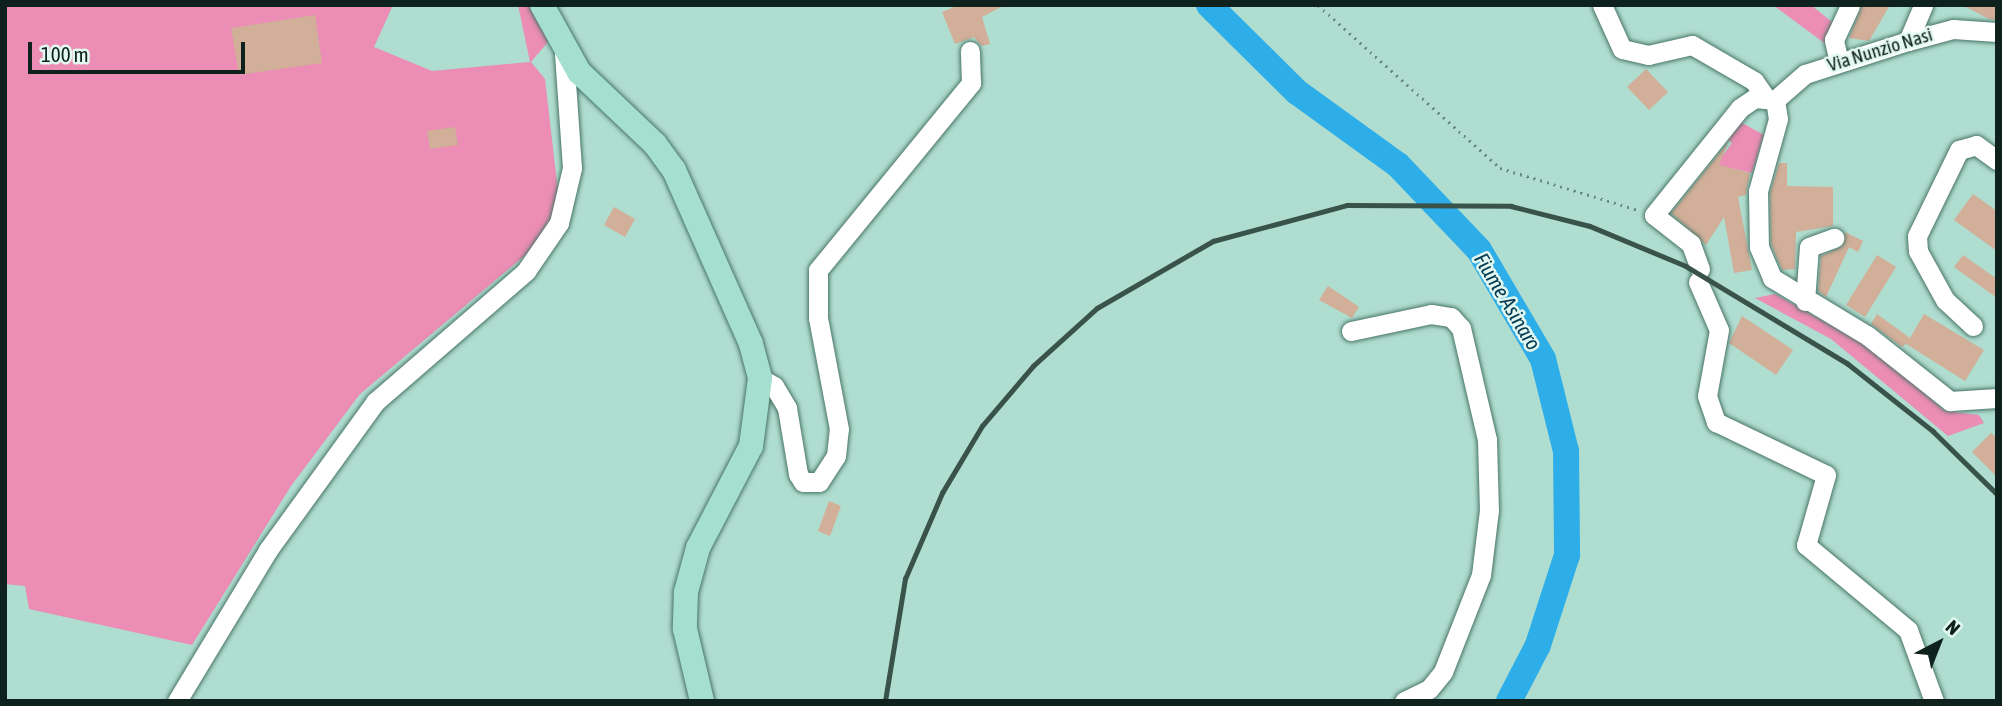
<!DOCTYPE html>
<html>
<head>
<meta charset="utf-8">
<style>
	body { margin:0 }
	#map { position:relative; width:2002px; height:706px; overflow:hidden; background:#afddcf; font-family:"Asap Condensed",sans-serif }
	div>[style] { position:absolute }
	.green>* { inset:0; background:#eb8db4 }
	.river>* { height:26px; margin:-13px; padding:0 13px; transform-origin:13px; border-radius:13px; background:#2eaee8 }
	.building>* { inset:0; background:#d2af99 }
	.path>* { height:2.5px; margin-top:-1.25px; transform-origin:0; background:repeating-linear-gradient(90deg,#688a80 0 2px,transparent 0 7px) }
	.roads { filter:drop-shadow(0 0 2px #4a7568) drop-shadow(0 0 2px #4a7568) }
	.minor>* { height:19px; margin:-9.5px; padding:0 9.5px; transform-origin:9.5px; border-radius:9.5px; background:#fff }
	.major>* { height:24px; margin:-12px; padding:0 12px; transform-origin:12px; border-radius:12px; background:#a4dfcf }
	.rail>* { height:4.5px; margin:-2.25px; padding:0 2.25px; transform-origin:2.25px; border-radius:2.25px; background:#39534b }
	span { translate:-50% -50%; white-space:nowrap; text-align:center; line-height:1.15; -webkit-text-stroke:5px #e2f8f1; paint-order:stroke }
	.street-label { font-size:19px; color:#0f211c }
	.water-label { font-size:21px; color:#043a52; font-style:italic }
	.frame { position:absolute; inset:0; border:7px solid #0f211c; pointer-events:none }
	.north { position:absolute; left:1904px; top:608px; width:70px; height:70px; -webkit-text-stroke:5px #e2f8f1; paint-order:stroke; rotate:42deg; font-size:19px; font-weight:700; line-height:28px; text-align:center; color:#0f211c }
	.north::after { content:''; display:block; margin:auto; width:24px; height:32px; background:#0f211c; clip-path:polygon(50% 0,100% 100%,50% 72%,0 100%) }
	.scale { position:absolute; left:28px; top:42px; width:217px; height:32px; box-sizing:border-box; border:4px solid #0f211c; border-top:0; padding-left:9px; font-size:21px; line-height:24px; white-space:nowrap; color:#0f211c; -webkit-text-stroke:5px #e2f8f1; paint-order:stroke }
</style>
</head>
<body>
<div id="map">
	<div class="green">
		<i style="clip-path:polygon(5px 5px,393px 5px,374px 47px,432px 71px,530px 62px,518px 5px,532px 5px,548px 42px,531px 62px,545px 79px,559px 200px,549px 223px,529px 252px,360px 394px,291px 486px,192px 645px,29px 609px,25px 586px,5px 584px)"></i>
		<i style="clip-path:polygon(1773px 5px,1811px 5px,1832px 22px,1827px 45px)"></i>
		<i style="clip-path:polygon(1735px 119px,1764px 135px,1752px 173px,1716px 165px,1732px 143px,1722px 135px)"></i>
		<i style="clip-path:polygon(1775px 294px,1871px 348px,1945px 411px,1979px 415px,1984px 423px,1948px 436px,1831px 339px,1755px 298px)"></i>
	</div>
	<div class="river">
		<i style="left:1209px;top:5px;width:124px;rotate:44.7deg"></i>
		<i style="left:1297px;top:92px;width:125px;rotate:35.9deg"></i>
		<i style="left:1398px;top:165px;width:117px;rotate:46.4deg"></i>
		<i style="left:1479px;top:250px;width:126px;rotate:59.6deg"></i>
		<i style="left:1543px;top:359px;width:95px;rotate:76deg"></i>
		<i style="left:1566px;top:451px;width:104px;rotate:89.4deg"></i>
		<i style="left:1567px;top:555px;width:95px;rotate:107.9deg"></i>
		<i style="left:1538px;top:645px;width:63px;rotate:117.4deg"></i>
	</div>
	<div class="building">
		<i style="clip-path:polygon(959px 5px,1005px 5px,982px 17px,990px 44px,981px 46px,974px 37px,955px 44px,942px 12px)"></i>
		<i style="clip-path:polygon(1890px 5px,1869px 41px,1849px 38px,1862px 5px)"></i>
		<i style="clip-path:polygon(1962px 5px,1997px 5px,1997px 20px,1989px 19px)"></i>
		<i style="clip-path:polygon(315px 15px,322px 63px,239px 75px,231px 28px)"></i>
		<i style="clip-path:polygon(1646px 69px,1668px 92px,1649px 110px,1627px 87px)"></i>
		<i style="clip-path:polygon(455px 127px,458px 145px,430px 149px,427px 131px)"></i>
		<i style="clip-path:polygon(1729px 141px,1719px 165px,1750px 173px,1746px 195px,1738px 197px,1752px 270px,1734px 273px,1724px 217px,1706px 245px,1671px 213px)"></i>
		<i style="clip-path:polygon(1779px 163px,1787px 163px,1787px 186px,1833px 187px,1833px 226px,1796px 232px,1795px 269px,1782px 270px,1771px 244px,1770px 193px)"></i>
		<i style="clip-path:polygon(1973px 194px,1997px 211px,1997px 251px,1954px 220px)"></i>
		<i style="clip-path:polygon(614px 207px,635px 219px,625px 237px,604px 225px)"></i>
		<i style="clip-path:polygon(1845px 232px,1863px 241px,1858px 252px,1849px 247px,1826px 297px,1818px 291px,1821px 256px,1843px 246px)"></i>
		<i style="clip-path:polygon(1877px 255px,1896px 267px,1865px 317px,1846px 305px)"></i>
		<i style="clip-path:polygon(1963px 255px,1997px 279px,1997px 298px,1954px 267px)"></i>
		<i style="clip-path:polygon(1328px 286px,1359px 307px,1352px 318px,1319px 300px)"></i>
		<i style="clip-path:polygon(1877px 314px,1910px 338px,1924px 314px,1984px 350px,1965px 381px,1906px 344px,1902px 347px,1871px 324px)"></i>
		<i style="clip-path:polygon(1742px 316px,1793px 350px,1776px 375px,1729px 343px)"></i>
		<i style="clip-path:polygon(1991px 433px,1997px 438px,1997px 477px,1972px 452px)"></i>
		<i style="clip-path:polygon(829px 501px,841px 506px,830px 536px,818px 531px)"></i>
	</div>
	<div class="path">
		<i style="left:1318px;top:5px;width:244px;rotate:41.8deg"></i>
		<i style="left:1500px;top:168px;width:144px;rotate:16.9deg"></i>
	</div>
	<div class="roads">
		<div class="minor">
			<i style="left:1602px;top:5px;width:48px;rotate:65.6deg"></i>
			<i style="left:1622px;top:49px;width:27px;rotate:13deg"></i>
			<i style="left:1648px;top:55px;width:45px;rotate:-12.8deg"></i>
			<i style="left:1692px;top:45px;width:72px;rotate:30.1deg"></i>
			<i style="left:1754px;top:81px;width:19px;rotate:55deg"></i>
			<i style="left:1908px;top:41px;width:39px;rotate:-67deg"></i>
			<i style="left:1839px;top:62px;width:23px;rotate:-103deg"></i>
			<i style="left:1834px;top:40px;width:38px;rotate:-65deg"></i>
			<i style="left:1775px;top:100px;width:40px;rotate:-41deg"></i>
			<i style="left:1805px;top:74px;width:108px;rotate:-17.8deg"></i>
			<i style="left:1908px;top:41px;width:47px;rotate:-14.9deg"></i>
			<i style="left:1953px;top:29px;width:44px;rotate:3.9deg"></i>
			<i style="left:1700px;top:269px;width:27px;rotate:-110deg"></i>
			<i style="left:1691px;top:244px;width:47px;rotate:-141.9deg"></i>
			<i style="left:1654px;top:215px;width:137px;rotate:-51.2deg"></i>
			<i style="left:1740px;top:108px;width:18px;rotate:-34deg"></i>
			<i style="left:1755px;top:98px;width:20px;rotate:6deg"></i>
			<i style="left:1775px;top:100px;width:19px;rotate:81deg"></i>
			<i style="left:1778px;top:119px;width:75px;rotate:105.5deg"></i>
			<i style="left:1758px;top:191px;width:56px;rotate:89deg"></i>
			<i style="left:1759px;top:247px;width:34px;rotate:67deg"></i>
			<i style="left:1772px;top:278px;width:112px;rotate:31.1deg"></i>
			<i style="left:1868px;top:336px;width:105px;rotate:38.4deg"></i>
			<i style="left:1950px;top:401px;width:47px;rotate:-3.7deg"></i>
			<i style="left:1698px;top:282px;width:52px;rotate:66.4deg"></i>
			<i style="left:1719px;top:330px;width:67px;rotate:100.3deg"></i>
			<i style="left:1707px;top:396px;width:28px;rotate:71deg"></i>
			<i style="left:1716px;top:422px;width:122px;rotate:25.7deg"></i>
			<i style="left:1826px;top:475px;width:73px;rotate:105.9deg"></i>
			<i style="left:1806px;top:545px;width:133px;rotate:39.8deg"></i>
			<i style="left:1908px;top:630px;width:76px;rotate:69.9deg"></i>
			<i style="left:1805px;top:301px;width:54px;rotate:-85.8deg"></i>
			<i style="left:1809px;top:247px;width:27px;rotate:-20deg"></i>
			<i style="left:1973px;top:326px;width:38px;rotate:-137deg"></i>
			<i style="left:1945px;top:300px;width:56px;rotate:-118.9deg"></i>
			<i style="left:1918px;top:251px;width:15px;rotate:-94deg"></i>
			<i style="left:1917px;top:236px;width:96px;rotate:-64deg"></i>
			<i style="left:1959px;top:150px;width:18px;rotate:-16deg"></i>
			<i style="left:1976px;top:145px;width:26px;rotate:36deg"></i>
			<i style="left:1351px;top:331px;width:82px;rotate:-12deg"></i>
			<i style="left:1431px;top:314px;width:20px;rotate:9deg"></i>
			<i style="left:1451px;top:317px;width:15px;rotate:48deg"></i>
			<i style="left:1461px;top:328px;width:115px;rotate:76.9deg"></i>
			<i style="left:1487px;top:440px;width:70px;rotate:88.4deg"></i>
			<i style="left:1489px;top:510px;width:65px;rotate:97deg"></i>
			<i style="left:1481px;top:575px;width:104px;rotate:111.4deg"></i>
			<i style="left:1443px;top:672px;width:22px;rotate:129deg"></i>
			<i style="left:1429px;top:689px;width:28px;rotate:154deg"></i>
			<i style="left:760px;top:378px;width:16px;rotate:30deg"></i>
			<i style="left:774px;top:386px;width:26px;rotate:59deg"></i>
			<i style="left:787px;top:408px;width:67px;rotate:80.5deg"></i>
			<i style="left:798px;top:474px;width:9px;rotate:58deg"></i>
			<i style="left:803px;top:482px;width:16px"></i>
			<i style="left:819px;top:482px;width:31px;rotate:-57deg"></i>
			<i style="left:836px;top:456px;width:27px;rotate:-84deg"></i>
			<i style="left:839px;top:429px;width:113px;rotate:-100.7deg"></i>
			<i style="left:818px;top:318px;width:48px;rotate:-90deg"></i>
			<i style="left:818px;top:270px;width:242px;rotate:-50.7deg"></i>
			<i style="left:971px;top:83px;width:32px;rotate:-92deg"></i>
			<i style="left:177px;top:701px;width:176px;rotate:-58.9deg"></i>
			<i style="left:268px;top:550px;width:183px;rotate:-54.1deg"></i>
			<i style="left:375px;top:402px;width:200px;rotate:-40.9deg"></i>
			<i style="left:526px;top:271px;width:58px;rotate:-55.5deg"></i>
			<i style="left:559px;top:223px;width:57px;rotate:-76.7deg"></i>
			<i style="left:572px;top:168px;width:115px;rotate:-94deg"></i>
		</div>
		<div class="major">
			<i style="left:542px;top:5px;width:77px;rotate:61.1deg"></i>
			<i style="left:579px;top:72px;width:105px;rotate:43.5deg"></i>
			<i style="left:655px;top:144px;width:32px;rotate:54deg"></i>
			<i style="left:674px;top:170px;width:190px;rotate:66.1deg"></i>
			<i style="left:751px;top:344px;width:35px;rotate:75deg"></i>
			<i style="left:760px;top:378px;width:69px;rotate:97.5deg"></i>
			<i style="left:751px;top:446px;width:115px;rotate:117.5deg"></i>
			<i style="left:698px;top:548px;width:46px;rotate:105.3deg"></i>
			<i style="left:686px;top:592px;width:37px;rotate:92deg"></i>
			<i style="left:685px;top:629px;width:74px;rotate:76.7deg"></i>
		</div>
	</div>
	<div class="rail">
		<i style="left:885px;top:701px;width:124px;rotate:-80.7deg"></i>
		<i style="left:905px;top:579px;width:94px;rotate:-66.7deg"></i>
		<i style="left:942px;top:493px;width:78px;rotate:-59.2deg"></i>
		<i style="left:982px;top:426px;width:79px;rotate:-49.6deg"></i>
		<i style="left:1033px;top:366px;width:86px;rotate:-42.2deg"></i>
		<i style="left:1097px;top:308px;width:134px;rotate:-30deg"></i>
		<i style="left:1213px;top:241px;width:139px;rotate:-15deg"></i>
		<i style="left:1347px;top:205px;width:164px;rotate:0.3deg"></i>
		<i style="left:1511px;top:206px;width:81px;rotate:14.2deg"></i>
		<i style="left:1590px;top:226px;width:104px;rotate:22.6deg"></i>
		<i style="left:1686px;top:266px;width:188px;rotate:31.1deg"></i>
		<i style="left:1847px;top:363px;width:110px;rotate:38.3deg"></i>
		<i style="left:1933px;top:431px;width:90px;rotate:44.5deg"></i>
	</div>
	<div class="street-label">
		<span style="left:1880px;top:50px;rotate:-17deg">Via Nunzio Nasi</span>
	</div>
	<div class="water-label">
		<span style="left:1508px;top:301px;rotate:59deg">Fiume Asinaro</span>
	</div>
	<div class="frame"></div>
	<div class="north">N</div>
	<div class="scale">100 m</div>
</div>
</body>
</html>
